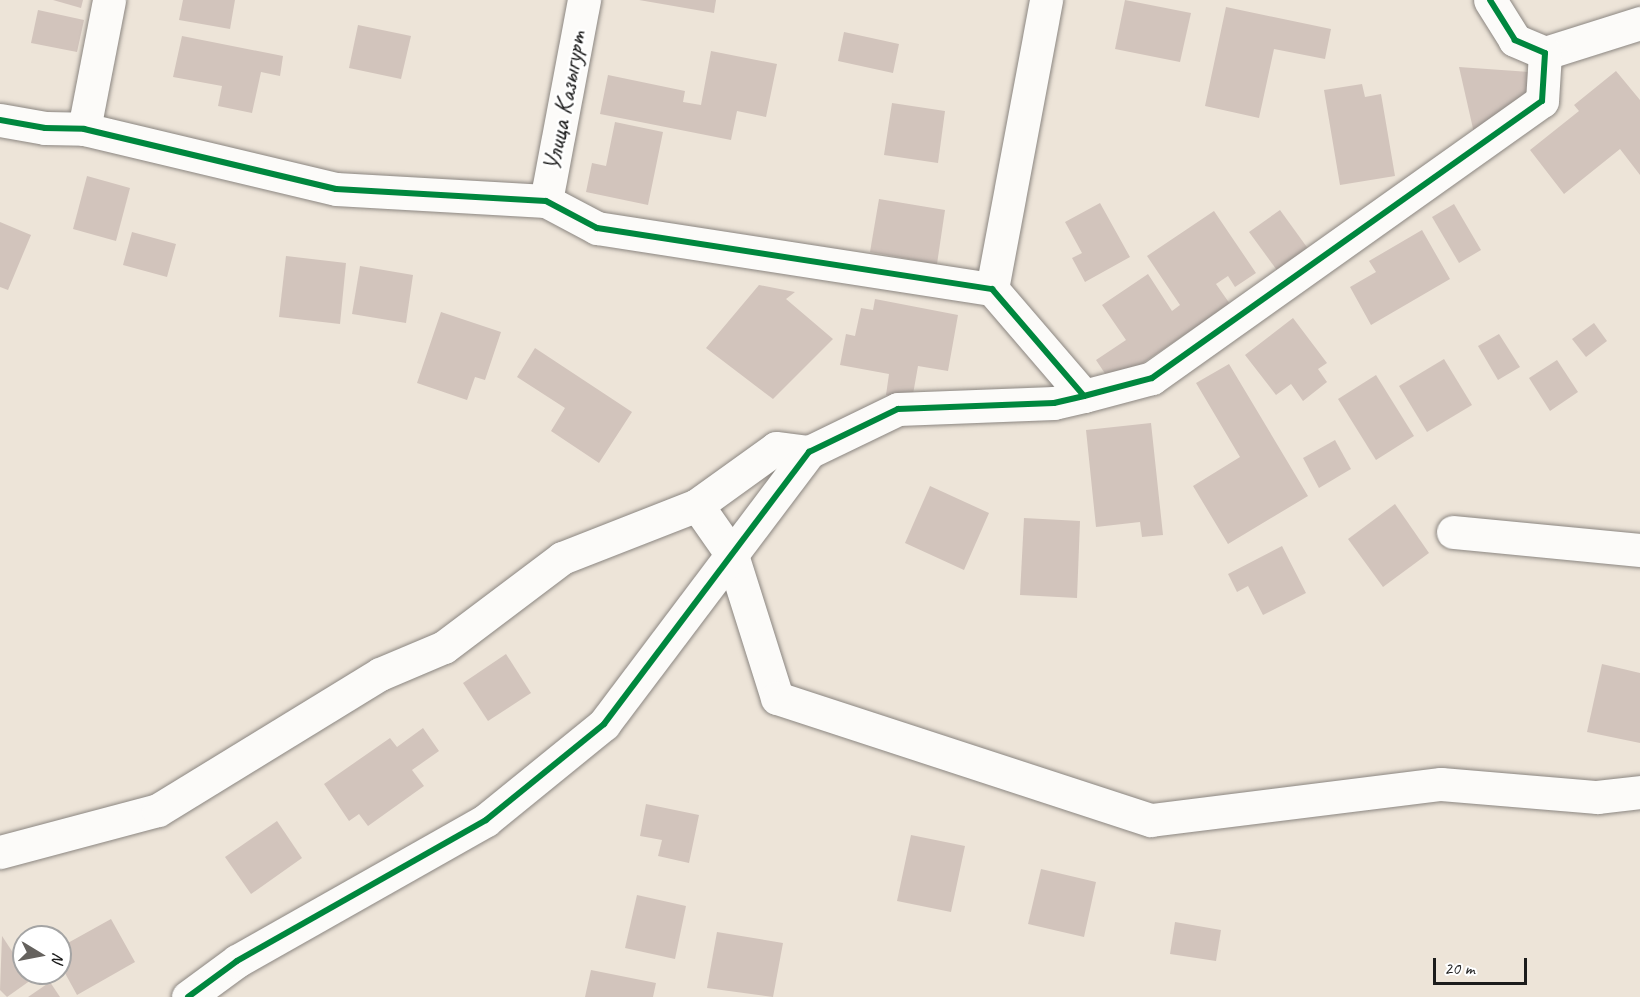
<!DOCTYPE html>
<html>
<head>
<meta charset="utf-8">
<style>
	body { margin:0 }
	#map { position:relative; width:1640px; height:997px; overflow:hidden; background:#ede4d8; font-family:Caveat,sans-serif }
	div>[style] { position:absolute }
	.building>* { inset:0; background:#d2c4bc }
	.roads { filter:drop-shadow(0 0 2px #8b8681) drop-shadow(0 0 2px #8b8681) }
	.minor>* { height:33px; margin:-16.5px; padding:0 16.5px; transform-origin:16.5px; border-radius:16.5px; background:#fcfbf9 }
	.cycleway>* { height:6px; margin:-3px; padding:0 3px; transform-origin:3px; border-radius:3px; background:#00873e }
	span { translate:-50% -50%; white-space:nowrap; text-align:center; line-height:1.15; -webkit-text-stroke:5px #fff; paint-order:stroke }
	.street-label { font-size:26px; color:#1c1c1c }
	.north { position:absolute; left:12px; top:925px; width:60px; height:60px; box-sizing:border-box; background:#fff; border:2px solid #a4a4a4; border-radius:50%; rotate:100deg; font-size:16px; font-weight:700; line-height:24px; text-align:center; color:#1c1c1c }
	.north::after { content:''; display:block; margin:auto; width:21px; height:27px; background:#65625e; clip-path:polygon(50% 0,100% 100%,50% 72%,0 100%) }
	.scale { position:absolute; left:1433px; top:958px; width:94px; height:27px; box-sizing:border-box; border:3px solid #1c1c1c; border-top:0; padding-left:8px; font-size:18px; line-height:21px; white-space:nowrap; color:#1c1c1c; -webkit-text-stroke:4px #fff; paint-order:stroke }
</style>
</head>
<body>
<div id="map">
	<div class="building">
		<i style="clip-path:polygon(53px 0,83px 0,81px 8px)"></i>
		<i style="clip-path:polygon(183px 0,235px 0,230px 29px,179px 20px)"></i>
		<i style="clip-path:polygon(639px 0,716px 0,714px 13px)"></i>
		<i style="clip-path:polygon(1125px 0,1191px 13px,1180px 62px,1115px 49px)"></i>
		<i style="clip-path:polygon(1226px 7px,1331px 29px,1325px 59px,1274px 49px,1259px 118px,1205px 106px)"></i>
		<i style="clip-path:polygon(38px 10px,84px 20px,77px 52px,31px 43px)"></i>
		<i style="clip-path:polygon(358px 25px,411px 36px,401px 79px,349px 68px)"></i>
		<i style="clip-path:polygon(844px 32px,899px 44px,893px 73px,838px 61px)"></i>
		<i style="clip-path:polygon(182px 36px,283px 56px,280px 76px,261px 72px,252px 113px,218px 106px,222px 86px,173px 77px)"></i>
		<i style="clip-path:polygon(711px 51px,777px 64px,766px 117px,737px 111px,731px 140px,600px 114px,608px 75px,685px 91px,683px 102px,701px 105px)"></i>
		<i style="clip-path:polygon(1459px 67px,1529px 72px,1530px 96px,1474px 133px)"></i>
		<i style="clip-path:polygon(1616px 71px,1640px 100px,1640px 175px,1620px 149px,1564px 194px,1530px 150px,1579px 111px,1574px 105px)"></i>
		<i style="clip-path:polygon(1362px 84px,1365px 97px,1381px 94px,1395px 176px,1340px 185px,1324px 90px)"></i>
		<i style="clip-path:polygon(892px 103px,945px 111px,938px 163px,884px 155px)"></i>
		<i style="clip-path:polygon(615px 122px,663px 132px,648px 205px,586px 192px,592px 163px,606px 166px)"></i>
		<i style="clip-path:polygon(87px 176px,130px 188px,116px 241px,73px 229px)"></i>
		<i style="clip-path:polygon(879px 199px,945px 210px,937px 264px,870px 252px)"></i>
		<i style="clip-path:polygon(1100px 203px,1130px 257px,1085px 282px,1072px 258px,1082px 253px,1065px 222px)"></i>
		<i style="clip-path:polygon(1454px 204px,1481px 250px,1459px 263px,1432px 217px)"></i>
		<i style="clip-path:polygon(1280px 210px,1309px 250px,1279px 273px,1249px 232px)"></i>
		<i style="clip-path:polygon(1214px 211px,1256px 273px,1235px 287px,1228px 276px,1216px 284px,1230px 304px,1112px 384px,1096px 360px,1126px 340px,1102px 305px,1148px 274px,1172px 311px,1180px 305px,1147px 256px)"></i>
		<i style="clip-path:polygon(0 222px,31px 235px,8px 290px,0 287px)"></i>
		<i style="clip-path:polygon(1422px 230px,1450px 279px,1371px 325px,1350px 287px,1376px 272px,1369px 261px)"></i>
		<i style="clip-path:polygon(132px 232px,176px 244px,167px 277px,123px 265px)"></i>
		<i style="clip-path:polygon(286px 256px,346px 263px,340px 324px,279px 317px)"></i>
		<i style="clip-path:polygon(360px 266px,413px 275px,406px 323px,352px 314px)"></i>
		<i style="clip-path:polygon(759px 285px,795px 292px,786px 299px,833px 339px,773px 399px,706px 348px)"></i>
		<i style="clip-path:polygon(875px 299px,958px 315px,948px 371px,918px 366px,912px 400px,886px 395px,889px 374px,840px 365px,846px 334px,855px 336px,861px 308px,873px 310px)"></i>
		<i style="clip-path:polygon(441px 312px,501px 332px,485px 380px,475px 377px,467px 400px,417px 383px)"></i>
		<i style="clip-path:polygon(1293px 318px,1327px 363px,1318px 369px,1327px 382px,1303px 401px,1291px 384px,1276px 395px,1245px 355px)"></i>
		<i style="clip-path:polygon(1594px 323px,1607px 341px,1586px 357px,1572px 339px)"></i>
		<i style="clip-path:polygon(1499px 334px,1520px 367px,1498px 380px,1478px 346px)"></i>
		<i style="clip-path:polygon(535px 348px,632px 412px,599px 463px,551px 431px,565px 408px,517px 377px)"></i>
		<i style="clip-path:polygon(1444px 359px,1472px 405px,1427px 432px,1399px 386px)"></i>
		<i style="clip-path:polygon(1557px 360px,1578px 392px,1550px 411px,1529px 378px)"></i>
		<i style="clip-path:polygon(1229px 364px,1308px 496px,1228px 544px,1193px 486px,1240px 457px,1196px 383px)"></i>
		<i style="clip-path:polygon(1376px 375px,1414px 436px,1376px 460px,1338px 399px)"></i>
		<i style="clip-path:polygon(1151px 423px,1163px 535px,1142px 537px,1140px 522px,1096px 527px,1086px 430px)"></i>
		<i style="clip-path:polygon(1335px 440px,1351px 469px,1319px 488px,1303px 458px)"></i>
		<i style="clip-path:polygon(930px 486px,989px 513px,964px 570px,905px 543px)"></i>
		<i style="clip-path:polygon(1395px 504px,1429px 553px,1383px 587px,1348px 539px)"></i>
		<i style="clip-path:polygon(1024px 518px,1080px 521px,1077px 598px,1020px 595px)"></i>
		<i style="clip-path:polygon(1282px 546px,1306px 593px,1263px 615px,1248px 586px,1237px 592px,1228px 574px)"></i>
		<i style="clip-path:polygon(506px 654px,531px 693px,488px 721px,463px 683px)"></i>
		<i style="clip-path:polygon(1602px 664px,1640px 673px,1640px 743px,1587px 732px)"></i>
		<i style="clip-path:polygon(423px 728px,439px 751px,412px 770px,424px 786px,368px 826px,359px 814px,349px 821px,324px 784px,390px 738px,397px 747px)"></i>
		<i style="clip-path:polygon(646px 804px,699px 815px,689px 863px,658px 856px,662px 840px,640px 836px)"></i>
		<i style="clip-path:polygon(277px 821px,302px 858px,251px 894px,225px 857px)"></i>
		<i style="clip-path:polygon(911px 835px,965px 846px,951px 912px,897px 901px)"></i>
		<i style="clip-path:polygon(1041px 869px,1096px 882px,1084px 937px,1028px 924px)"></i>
		<i style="clip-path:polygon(637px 895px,686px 906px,675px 959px,625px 948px)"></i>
		<i style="clip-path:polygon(111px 919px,135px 962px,77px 995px,60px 964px,60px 960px,71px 954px,66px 944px)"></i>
		<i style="clip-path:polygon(1175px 922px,1221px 930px,1216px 961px,1170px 954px)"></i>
		<i style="clip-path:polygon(717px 932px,783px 943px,773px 997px,707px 988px)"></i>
		<i style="clip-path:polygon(2px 936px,31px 980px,7px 997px,0 990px)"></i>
		<i style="clip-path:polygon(591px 970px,656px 983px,653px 997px,585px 997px)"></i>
		<i style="clip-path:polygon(50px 982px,60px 997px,28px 997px)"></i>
	</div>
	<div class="roads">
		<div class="minor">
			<i style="left:1545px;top:53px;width:100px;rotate:-17.5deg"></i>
			<i style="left:0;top:120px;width:46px;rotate:10.1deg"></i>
			<i style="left:45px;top:128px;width:39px;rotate:1deg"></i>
			<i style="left:84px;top:129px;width:259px;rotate:13.4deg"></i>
			<i style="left:336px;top:189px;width:210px;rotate:3.3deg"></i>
			<i style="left:546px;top:201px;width:58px;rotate:27.9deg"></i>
			<i style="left:597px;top:228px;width:400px;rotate:8.8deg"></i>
			<i style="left:992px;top:289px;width:141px;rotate:49.3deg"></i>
			<i style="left:1084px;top:396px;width:70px;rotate:-14.8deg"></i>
			<i style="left:1152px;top:378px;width:478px;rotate:-35.4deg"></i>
			<i style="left:1542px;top:101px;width:48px;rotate:-86.4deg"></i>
			<i style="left:1545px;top:53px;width:33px;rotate:-157deg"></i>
			<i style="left:1515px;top:40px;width:47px;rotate:-122deg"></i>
			<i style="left:84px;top:129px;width:131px;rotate:-79deg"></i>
			<i style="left:546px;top:201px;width:205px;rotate:-79.3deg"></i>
			<i style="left:992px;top:289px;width:294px;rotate:-79.4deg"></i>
			<i style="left:697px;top:505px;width:61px;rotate:55deg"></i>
			<i style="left:732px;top:555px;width:150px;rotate:72.5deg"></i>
			<i style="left:777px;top:698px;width:393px;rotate:18.1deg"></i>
			<i style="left:1151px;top:820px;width:292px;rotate:-7.1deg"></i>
			<i style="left:1441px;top:784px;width:157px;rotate:4.8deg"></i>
			<i style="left:1597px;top:797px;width:43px;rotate:-6.6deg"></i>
			<i style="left:1453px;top:532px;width:188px;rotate:5.5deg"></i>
			<i style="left:0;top:852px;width:163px;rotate:-14.9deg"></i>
			<i style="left:158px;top:810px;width:260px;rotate:-31.5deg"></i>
			<i style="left:380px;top:674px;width:69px;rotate:-22.9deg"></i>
			<i style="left:444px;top:647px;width:148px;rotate:-37deg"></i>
			<i style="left:562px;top:558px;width:145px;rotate:-21.4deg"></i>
			<i style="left:697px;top:505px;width:97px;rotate:-35.8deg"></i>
			<i style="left:776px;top:448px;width:33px;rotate:7deg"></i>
			<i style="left:188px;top:997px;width:61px;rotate:-36.3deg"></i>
			<i style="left:237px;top:961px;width:286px;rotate:-29.5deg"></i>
			<i style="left:486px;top:820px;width:152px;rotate:-39.1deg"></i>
			<i style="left:604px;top:724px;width:341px;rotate:-53deg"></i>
			<i style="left:809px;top:452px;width:99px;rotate:-25.8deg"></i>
			<i style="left:898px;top:409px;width:156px;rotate:-2.2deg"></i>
			<i style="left:1054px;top:403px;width:31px;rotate:-13deg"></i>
		</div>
	</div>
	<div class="cycleway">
		<i style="left:0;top:120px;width:46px;rotate:10.1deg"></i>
		<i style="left:45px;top:128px;width:39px;rotate:1deg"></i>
		<i style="left:84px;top:129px;width:259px;rotate:13.4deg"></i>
		<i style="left:336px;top:189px;width:210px;rotate:3.3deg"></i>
		<i style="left:546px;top:201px;width:58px;rotate:27.9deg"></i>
		<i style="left:597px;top:228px;width:400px;rotate:8.8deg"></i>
		<i style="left:992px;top:289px;width:141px;rotate:49.3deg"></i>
		<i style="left:1084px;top:396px;width:70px;rotate:-14.8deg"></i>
		<i style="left:1152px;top:378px;width:478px;rotate:-35.4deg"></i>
		<i style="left:1542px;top:101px;width:48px;rotate:-86.4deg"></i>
		<i style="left:1545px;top:53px;width:33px;rotate:-157deg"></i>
		<i style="left:1515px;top:40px;width:47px;rotate:-122deg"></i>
		<i style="left:188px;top:997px;width:61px;rotate:-36.3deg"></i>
		<i style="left:237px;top:961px;width:286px;rotate:-29.5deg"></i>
		<i style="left:486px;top:820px;width:152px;rotate:-39.1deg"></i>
		<i style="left:604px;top:724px;width:341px;rotate:-53deg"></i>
		<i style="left:809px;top:452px;width:99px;rotate:-25.8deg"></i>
		<i style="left:898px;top:409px;width:156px;rotate:-2.2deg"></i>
		<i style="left:1054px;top:403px;width:31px;rotate:-13deg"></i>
	</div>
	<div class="street-label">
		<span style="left:565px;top:101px;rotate:-79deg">Улица Казыгурт</span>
	</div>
	<div class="north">N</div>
	<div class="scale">20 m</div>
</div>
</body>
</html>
